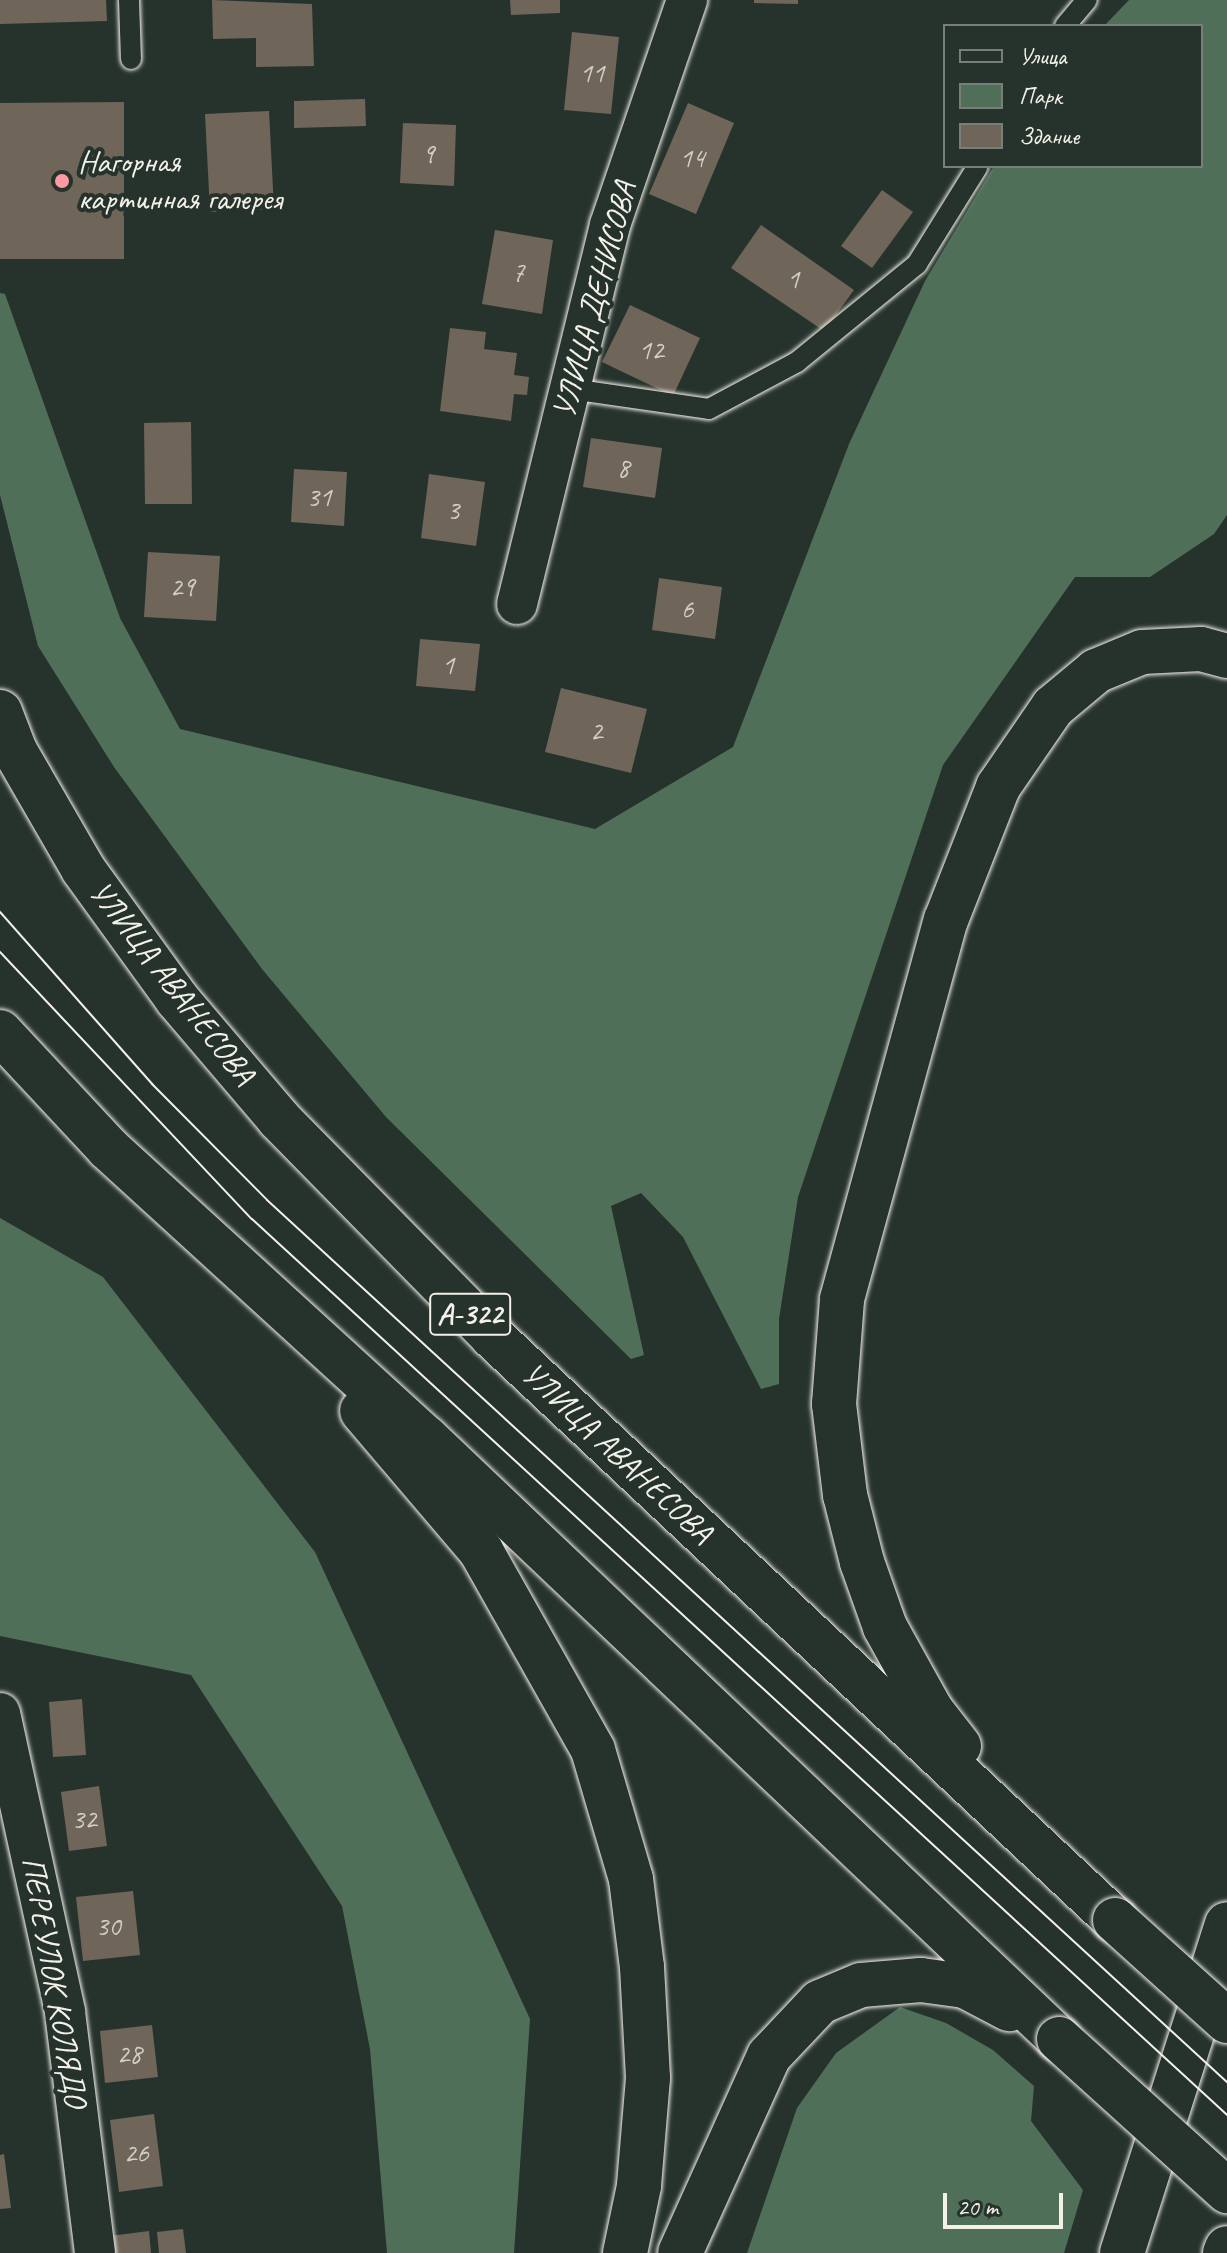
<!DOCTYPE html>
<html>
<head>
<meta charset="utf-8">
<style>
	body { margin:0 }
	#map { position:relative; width:1227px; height:2253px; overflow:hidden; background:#26332d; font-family:Caveat,sans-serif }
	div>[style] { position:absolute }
	.green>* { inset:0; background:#506f58 }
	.building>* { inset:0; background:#6f6558 }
	.roads { filter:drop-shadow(0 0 2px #f4f1e8) drop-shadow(0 0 2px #f4f1e8) }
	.service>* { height:20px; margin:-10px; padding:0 10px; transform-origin:10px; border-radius:10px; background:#26332d }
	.minor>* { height:40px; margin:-20px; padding:0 20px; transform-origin:20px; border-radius:20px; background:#26332d }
	.trunk>* { height:44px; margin:-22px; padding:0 22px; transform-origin:22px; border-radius:22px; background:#26332d }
	.tram>* { height:2px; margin:-1px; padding:0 1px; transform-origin:1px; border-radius:1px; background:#f4f1e8 }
	.bridges { filter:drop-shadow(0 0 2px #f4f1e8) drop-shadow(0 0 2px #f4f1e8) }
	.trunk-bridge>* { height:44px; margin:-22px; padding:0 22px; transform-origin:22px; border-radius:22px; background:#26332d }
	.dots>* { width:22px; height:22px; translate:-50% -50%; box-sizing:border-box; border:4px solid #26332d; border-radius:50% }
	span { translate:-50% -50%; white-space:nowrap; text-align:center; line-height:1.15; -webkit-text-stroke:8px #26332d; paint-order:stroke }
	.number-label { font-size:28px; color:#d3cec4 }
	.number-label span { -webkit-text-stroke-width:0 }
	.shield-label span { padding:2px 6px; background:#26332d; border:2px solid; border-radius:6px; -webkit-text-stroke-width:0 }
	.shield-label { font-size:30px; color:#f4f1e8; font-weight:700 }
	.poi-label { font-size:32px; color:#f4f1e8 }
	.left { translate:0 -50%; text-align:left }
	.street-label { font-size:32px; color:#f4f1e8 }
	.legend { position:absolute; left:943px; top:24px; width:260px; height:144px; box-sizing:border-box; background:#26332d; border:2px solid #787f78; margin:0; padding:10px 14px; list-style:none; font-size:24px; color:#f4f1e8 }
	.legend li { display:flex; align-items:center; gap:16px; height:40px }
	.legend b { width:40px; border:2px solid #787f78 }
	.scale { position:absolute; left:943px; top:2193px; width:120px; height:36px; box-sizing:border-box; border:4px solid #f4f1e8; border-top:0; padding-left:10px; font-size:24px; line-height:28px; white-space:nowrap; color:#f4f1e8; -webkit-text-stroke:6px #26332d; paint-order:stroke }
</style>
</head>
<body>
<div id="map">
	<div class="green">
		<i style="clip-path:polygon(1129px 0,1227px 0,1227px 515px,1214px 534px,1150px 577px,1075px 577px,943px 765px,798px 1197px,779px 1319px,779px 1384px,761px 1389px,683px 1237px,641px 1193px,611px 1206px,644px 1355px,631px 1359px,386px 1117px,262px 969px,114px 767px,38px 646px,0 495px,0 293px,5px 294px,120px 618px,180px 729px,595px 829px,733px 747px,849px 444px,925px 281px,994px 166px,1201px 166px,1201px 26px,1104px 26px)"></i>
		<i style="clip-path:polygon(0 1218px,103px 1277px,315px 1552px,530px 2019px,514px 2253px,387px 2253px,370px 2049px,342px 1906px,191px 1675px,0 1636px)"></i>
		<i style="clip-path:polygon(900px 2007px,946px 2023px,993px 2050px,1034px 2086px,1031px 2121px,1083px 2190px,1064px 2253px,747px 2253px,797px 2108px,836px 2053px)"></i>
	</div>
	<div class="building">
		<i style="clip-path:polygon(0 0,106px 0,107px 21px,0 24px)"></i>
		<i style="clip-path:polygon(212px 0,312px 4px,314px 66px,256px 67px,256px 38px,213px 39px)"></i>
		<i style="clip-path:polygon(510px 0,560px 0,560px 13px,511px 15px)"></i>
		<i style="clip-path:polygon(754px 0,798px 0,798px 4px,754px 3px)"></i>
		<i style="clip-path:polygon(572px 32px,619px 37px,611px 114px,564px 110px)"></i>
		<i style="clip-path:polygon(365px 99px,366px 126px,294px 128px,294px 101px)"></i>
		<i style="clip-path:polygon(124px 102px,124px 259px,0 259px,0 103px)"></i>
		<i style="clip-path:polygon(688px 103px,734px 123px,696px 214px,649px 194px)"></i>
		<i style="clip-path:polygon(269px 111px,274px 209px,210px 212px,205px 114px)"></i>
		<i style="clip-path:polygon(403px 123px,456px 125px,454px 186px,400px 183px)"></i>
		<i style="clip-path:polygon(882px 190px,913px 212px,872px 268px,841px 246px)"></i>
		<i style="clip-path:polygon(761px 225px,854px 290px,824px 331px,731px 268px)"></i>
		<i style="clip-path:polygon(495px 230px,553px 240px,542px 314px,482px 304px)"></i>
		<i style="clip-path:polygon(630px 305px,700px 338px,673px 396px,602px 362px)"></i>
		<i style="clip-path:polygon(450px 328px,486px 332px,484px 349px,517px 353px,514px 375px,529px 377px,527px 395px,514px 394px,511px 421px,440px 411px)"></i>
		<i style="clip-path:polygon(191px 422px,192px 504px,145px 504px,144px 423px)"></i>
		<i style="clip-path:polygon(591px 438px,662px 448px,655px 498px,583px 487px)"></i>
		<i style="clip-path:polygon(294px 469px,347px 472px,344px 526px,291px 522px)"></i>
		<i style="clip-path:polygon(429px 474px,485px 482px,476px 546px,421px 538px)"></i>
		<i style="clip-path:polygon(148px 552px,220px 556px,216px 621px,144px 617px)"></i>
		<i style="clip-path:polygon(659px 578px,722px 587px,715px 639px,652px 630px)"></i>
		<i style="clip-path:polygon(420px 639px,480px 644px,475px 691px,416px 686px)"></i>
		<i style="clip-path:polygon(561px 688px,647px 709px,631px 773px,545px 752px)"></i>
		<i style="clip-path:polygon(82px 1699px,86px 1755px,53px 1757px,49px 1702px)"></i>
		<i style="clip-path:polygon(99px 1786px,107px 1846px,69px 1851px,61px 1792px)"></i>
		<i style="clip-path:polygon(133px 1891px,140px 1955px,83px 1961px,76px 1897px)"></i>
		<i style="clip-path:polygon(152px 2025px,158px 2077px,105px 2083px,100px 2031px)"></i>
		<i style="clip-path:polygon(154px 2114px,163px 2186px,119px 2192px,110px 2120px)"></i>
		<i style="clip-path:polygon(4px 2154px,11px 2208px,0 2209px,0 2155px)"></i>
		<i style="clip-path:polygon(183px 2229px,186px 2253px,159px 2253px,157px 2232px)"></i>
		<i style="clip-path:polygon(149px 2231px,151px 2253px,104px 2253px,102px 2237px)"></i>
	</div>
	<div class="roads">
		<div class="service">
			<i style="left:129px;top:0;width:59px;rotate:88.1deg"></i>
			<i style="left:1065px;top:26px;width:34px;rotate:-50deg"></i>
			<i style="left:571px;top:389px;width:139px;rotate:8.2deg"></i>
			<i style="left:709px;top:409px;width:100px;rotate:-28.1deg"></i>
			<i style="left:797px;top:362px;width:155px;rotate:-39.2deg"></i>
			<i style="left:917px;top:264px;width:115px;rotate:-58.1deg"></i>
		</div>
		<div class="minor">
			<i style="left:517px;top:604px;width:390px;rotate:-76.2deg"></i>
			<i style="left:610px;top:225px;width:238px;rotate:-71.1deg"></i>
			<i style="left:0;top:1713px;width:306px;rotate:77.7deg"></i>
			<i style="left:65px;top:2012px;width:243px;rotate:82.9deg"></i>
		</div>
		<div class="trunk">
			<i style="left:0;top:712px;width:42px;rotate:69deg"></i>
			<i style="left:15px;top:751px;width:136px;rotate:60deg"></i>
			<i style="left:83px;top:869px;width:160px;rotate:54.1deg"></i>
			<i style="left:177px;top:999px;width:157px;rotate:49.6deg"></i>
			<i style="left:279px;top:1119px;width:304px;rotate:45.5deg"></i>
			<i style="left:492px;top:1336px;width:854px;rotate:43.15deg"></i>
			<i style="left:0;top:1032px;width:158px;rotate:47deg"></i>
			<i style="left:108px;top:1148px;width:429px;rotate:42.4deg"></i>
			<i style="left:425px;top:1437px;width:874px;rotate:43.52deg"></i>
			<i style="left:362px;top:1411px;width:184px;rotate:49.6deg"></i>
			<i style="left:481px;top:1551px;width:228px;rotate:60.6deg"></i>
			<i style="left:593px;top:1750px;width:134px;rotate:73.6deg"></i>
			<i style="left:631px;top:1879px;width:89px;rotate:82.9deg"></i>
			<i style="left:642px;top:1967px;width:111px;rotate:86.9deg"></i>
			<i style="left:648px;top:2078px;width:108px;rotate:94.8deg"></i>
			<i style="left:639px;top:2186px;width:68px;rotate:101.8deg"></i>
			<i style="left:959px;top:1746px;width:46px;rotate:-127.9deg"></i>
			<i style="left:931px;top:1710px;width:95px;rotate:-119deg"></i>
			<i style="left:885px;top:1627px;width:69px;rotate:-109.5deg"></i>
			<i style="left:862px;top:1562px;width:69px;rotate:-104.2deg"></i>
			<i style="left:845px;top:1495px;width:92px;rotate:-96.9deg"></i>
			<i style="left:834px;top:1404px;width:105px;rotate:-85.6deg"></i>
			<i style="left:842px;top:1299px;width:393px;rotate:-74.7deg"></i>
			<i style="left:946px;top:920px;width:143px;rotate:-68.6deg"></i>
			<i style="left:998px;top:787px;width:97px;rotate:-55.5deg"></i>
			<i style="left:1053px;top:707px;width:56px;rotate:-39.9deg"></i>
			<i style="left:1096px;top:671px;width:50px;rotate:-22.4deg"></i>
			<i style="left:1142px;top:652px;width:59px;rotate:-2.9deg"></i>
			<i style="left:1201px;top:649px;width:27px;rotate:15deg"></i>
			<i style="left:680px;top:2253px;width:216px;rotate:-65.7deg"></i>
			<i style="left:769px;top:2056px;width:74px;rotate:-46.6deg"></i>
			<i style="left:820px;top:2002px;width:44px;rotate:-22.5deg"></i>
			<i style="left:861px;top:1985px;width:60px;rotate:-4.8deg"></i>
			<i style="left:921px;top:1980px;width:44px;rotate:7.8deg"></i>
			<i style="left:965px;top:1986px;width:50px;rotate:27.6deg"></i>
			<i style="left:1122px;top:2253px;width:345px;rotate:-72.3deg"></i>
			<i style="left:1225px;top:2253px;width:5px;rotate:-68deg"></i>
		</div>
	</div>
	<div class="tram">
		<i style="left:0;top:912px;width:230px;rotate:48.5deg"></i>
		<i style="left:152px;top:1084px;width:163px;rotate:45.2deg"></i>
		<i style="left:267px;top:1200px;width:1304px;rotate:42.58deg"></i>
		<i style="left:0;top:952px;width:367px;rotate:46.7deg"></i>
		<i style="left:252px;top:1219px;width:1324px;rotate:42.58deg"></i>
	</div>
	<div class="bridges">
		<div class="trunk-bridge">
			<i style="left:1115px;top:1920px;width:151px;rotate:42deg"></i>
			<i style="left:1059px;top:2039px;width:227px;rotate:42.1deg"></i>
		</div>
	</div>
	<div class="dots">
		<i style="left:62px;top:181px;background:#ff9aa2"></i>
	</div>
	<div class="number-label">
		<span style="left:592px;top:73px">11</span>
		<span style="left:428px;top:154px">9</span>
		<span style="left:692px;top:158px">14</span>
		<span style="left:518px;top:272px">7</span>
		<span style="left:793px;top:279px">1</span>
		<span style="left:651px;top:350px">12</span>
		<span style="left:623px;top:468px">8</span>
		<span style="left:319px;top:497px">31</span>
		<span style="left:453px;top:510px">3</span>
		<span style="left:182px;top:587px">29</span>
		<span style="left:687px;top:609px">6</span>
		<span style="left:448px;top:665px">1</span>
		<span style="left:596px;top:731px">2</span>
		<span style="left:84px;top:1819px">32</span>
		<span style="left:108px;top:1926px">30</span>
		<span style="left:129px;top:2054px">28</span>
		<span style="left:136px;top:2153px">26</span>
	</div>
	<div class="shield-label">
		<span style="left:470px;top:1314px">А-322</span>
	</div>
	<div class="poi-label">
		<span class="left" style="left:78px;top:181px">Нагорная<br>картинная галерея</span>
	</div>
	<div class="street-label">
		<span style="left:595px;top:300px;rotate:-75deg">УЛИЦА ДЕНИСОВА</span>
		<span style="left:172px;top:983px;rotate:52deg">УЛИЦА АВАНЕСОВА</span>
		<span style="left:617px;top:1453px;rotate:43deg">УЛИЦА АВАНЕСОВА</span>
		<span style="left:54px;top:1982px;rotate:80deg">ПЕРЕУЛОК КОЛЯДО</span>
	</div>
	<ul class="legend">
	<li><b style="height:10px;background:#26332d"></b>Улица</li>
	<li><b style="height:22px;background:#506f58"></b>Парк</li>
	<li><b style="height:22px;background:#6f6558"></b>Здание</li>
	</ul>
	<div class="scale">20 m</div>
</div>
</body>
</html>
